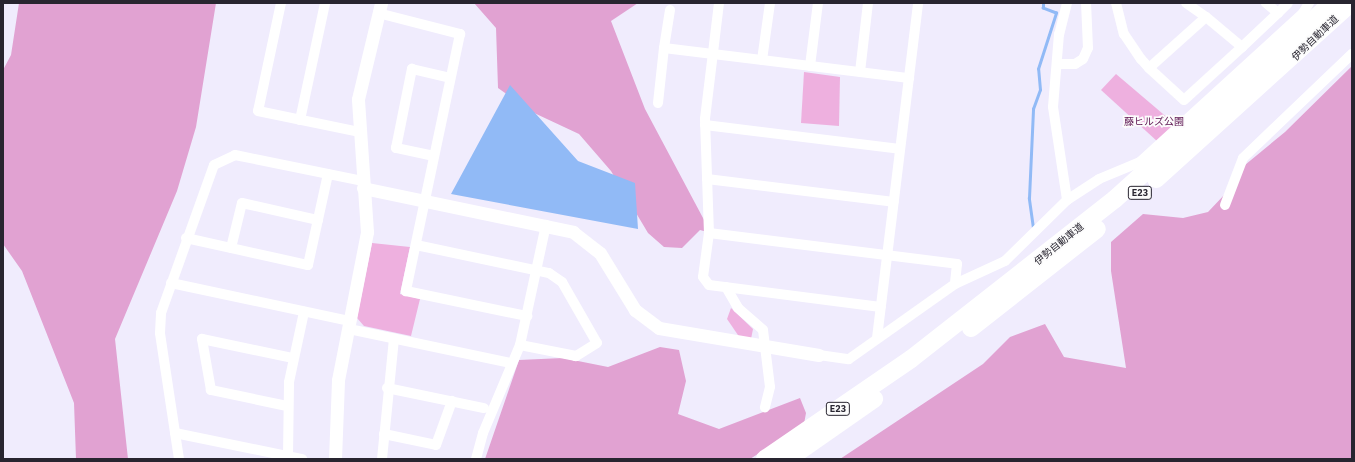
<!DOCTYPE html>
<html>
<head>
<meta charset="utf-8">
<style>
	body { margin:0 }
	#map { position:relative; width:1355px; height:462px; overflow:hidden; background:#f0ecfd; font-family:"IBM Plex Sans","Noto Sans JP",sans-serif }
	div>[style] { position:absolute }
	.green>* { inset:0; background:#eeb0df }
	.forest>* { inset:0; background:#e1a2d2 }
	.water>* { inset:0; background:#91baf6 }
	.stream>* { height:2.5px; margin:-1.25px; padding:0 1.25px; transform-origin:1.25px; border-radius:1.25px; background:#91baf6 }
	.minor>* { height:10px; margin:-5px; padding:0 5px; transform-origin:5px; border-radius:5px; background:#fff }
	.tertiary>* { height:13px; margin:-6.5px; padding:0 6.5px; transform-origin:6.5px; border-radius:6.5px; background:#fff }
	.motorway>* { height:18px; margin:-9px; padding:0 9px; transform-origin:9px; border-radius:9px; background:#fff }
	span { translate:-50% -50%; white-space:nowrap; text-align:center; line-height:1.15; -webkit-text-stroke:3.5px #fcfcfc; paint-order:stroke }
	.shield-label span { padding:1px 3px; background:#fcfcfc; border:1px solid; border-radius:3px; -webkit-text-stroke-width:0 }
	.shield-label { font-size:9px; color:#282530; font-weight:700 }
	.street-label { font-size:10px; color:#282530 }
	.park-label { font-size:10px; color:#5a104e }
	.frame { position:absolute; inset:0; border:4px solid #282530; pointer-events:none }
</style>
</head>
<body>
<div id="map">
	<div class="green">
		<i style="clip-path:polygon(804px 72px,840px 77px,839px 126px,801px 123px)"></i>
		<i style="clip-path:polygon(1116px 74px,1176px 125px,1158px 142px,1101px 90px)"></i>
		<i style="clip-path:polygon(372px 243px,410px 247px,400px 294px,420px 299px,411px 336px,364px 326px,357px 318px)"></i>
		<i style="clip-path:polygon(731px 308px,753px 329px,751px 339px,740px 338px,727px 319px)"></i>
	</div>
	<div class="forest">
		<i style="clip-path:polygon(19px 3px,216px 3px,196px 127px,177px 191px,115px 339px,128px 459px,76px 459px,74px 403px,22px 271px,3px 244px,3px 70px,11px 55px)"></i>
		<i style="clip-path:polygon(474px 3px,638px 3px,611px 21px,645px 109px,711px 233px,700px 230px,682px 248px,664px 247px,648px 233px,611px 171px,579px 134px,532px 112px,498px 88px,496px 28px)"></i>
		<i style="clip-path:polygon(1352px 66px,1352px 459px,840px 459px,983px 364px,1010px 337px,1045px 324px,1064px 357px,1126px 368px,1111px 271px,1111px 242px,1143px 214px,1183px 218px,1208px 212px,1226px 193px,1234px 174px,1285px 132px)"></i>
		<i style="clip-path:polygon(660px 347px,679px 350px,686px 381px,678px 414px,719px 429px,800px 398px,806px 413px,804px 424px,750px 459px,485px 459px,519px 360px,563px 358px,608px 367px)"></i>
	</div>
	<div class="water">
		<i style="clip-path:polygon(510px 85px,578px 161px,635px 183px,638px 229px,451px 194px)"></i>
	</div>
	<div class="stream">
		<i style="left:1033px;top:228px;width:30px;rotate:-98deg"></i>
		<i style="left:1029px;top:198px;width:89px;rotate:-87.4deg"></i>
		<i style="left:1033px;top:109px;width:20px;rotate:-70deg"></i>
		<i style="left:1040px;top:90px;width:21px;rotate:-95deg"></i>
		<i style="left:1038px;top:69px;width:59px;rotate:-72.2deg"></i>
		<i style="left:1056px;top:13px;width:14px;rotate:-159deg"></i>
		<i style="left:1043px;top:8px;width:5px;rotate:-90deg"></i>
	</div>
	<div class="minor">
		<i style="left:281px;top:3px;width:110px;rotate:102deg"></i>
		<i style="left:258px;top:111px;width:103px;rotate:11.7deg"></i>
		<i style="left:719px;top:3px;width:117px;rotate:96.9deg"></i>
		<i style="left:705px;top:119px;width:114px;rotate:88deg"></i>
		<i style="left:709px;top:233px;width:44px;rotate:97.8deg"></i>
		<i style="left:703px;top:277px;width:10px;rotate:53deg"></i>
		<i style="left:709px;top:285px;width:173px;rotate:7.3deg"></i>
		<i style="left:1067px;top:3px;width:32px;rotate:104deg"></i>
		<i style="left:1059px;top:34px;width:73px;rotate:94.7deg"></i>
		<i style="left:1053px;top:107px;width:94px;rotate:81.4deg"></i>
		<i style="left:1116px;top:3px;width:32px;rotate:76deg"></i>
		<i style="left:1124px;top:34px;width:30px;rotate:56deg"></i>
		<i style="left:1141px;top:59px;width:12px;rotate:48deg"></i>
		<i style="left:1149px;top:68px;width:47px;rotate:42.4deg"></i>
		<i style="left:1184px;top:100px;width:79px;rotate:-42.4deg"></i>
		<i style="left:1242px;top:47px;width:47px;rotate:-140.2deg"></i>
		<i style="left:1206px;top:17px;width:76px;rotate:138.2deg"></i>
		<i style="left:1186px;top:3px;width:24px;rotate:35deg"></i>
		<i style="left:670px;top:10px;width:38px;rotate:99deg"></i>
		<i style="left:664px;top:48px;width:247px;rotate:7deg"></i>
		<i style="left:378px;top:13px;width:85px;rotate:14.4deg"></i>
		<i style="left:460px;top:34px;width:263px;rotate:101.9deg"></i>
		<i style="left:406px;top:291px;width:124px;rotate:11.7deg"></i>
		<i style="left:1278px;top:13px;width:14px;rotate:-45deg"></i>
		<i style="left:1242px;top:47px;width:50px;rotate:-43.4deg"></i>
		<i style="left:1278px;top:13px;width:16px;rotate:-140deg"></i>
		<i style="left:762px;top:60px;width:58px;rotate:-82deg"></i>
		<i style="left:1058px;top:64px;width:17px"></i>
		<i style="left:1075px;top:64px;width:9px;rotate:-32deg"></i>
		<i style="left:1083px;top:59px;width:12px;rotate:-66deg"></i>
		<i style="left:1088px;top:48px;width:45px;rotate:-92.5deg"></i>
		<i style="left:810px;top:66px;width:64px;rotate:-82.8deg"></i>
		<i style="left:860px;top:72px;width:69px;rotate:-83.4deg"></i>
		<i style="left:658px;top:103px;width:55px;rotate:-83.8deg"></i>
		<i style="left:300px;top:120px;width:120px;rotate:-77.9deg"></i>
		<i style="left:705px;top:125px;width:196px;rotate:7deg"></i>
		<i style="left:434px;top:156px;width:39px;rotate:-168deg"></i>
		<i style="left:396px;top:148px;width:81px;rotate:-78.6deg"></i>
		<i style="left:412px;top:69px;width:39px;rotate:13deg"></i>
		<i style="left:707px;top:179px;width:188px;rotate:7deg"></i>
		<i style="left:1225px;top:205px;width:50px;rotate:-69deg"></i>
		<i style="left:1243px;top:158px;width:151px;rotate:-43.7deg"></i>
		<i style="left:709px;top:233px;width:250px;rotate:7.1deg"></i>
		<i style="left:957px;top:264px;width:20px;rotate:96deg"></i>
		<i style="left:186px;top:238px;width:125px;rotate:12.5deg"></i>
		<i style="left:308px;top:265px;width:93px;rotate:-77.6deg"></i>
		<i style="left:416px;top:245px;width:136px;rotate:11.9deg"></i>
		<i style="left:549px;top:273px;width:16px;rotate:35deg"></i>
		<i style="left:562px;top:282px;width:70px;rotate:60.2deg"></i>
		<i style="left:597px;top:343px;width:25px;rotate:148deg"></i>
		<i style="left:576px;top:356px;width:57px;rotate:-168.9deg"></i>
		<i style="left:520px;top:345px;width:95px;rotate:112.8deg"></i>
		<i style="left:483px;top:433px;width:27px;rotate:105deg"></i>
		<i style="left:231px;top:248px;width:46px;rotate:-76.3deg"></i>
		<i style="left:242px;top:203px;width:78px;rotate:12.6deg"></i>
		<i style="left:171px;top:283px;width:183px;rotate:12deg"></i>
		<i style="left:726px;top:287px;width:24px;rotate:60deg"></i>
		<i style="left:738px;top:308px;width:33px;rotate:41deg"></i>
		<i style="left:763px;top:330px;width:57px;rotate:83deg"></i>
		<i style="left:770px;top:387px;width:21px;rotate:104deg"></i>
		<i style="left:349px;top:329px;width:166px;rotate:11.9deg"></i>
		<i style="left:877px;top:338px;width:337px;rotate:-83deg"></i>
		<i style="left:520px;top:345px;width:123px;rotate:-77.8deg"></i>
		<i style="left:819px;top:355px;width:30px;rotate:8deg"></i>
		<i style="left:849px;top:359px;width:130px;rotate:-35.3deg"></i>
		<i style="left:955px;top:284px;width:55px;rotate:-24.7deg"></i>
		<i style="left:1005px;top:261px;width:87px;rotate:-44.5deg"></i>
		<i style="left:1067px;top:200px;width:38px;rotate:-33deg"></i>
		<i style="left:1099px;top:179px;width:44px;rotate:-22.5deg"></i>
		<i style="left:1140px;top:162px;width:221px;rotate:-42.4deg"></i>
		<i style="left:1303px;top:13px;width:12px;rotate:-59deg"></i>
		<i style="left:387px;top:388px;width:99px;rotate:11.7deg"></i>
		<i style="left:287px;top:406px;width:78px;rotate:-168.1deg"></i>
		<i style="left:211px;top:390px;width:52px;rotate:-100deg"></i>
		<i style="left:202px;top:339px;width:92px;rotate:11.9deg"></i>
		<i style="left:175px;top:433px;width:130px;rotate:11.6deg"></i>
		<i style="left:384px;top:434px;width:53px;rotate:11.9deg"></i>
		<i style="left:436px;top:445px;width:47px;rotate:-70deg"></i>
		<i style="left:288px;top:456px;width:74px;rotate:-89.2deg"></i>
		<i style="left:289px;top:382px;width:72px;rotate:-77.9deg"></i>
		<i style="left:179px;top:459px;width:127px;rotate:-98.6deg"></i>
		<i style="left:160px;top:333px;width:20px;rotate:-87deg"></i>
		<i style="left:161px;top:313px;width:157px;rotate:-70.3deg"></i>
		<i style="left:214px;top:165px;width:23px;rotate:-25deg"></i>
		<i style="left:235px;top:155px;width:131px;rotate:11.5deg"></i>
		<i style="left:382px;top:459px;width:121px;rotate:-84.3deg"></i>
	</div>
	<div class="tertiary">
		<i style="left:363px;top:188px;width:215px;rotate:11.8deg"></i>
		<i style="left:573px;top:232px;width:34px;rotate:38deg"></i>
		<i style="left:600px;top:253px;width:67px;rotate:58.4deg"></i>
		<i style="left:635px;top:310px;width:30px;rotate:37deg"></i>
		<i style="left:659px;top:328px;width:162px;rotate:9.6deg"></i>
		<i style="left:335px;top:459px;width:79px;rotate:-87.8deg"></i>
		<i style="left:338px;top:380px;width:151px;rotate:-78.9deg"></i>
		<i style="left:367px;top:232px;width:133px;rotate:-93.9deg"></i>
		<i style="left:358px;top:99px;width:99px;rotate:-76.5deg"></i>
	</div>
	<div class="motorway">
		<i style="left:1156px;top:179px;width:263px;rotate:-42.1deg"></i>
		<i style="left:971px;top:328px;width:160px;rotate:-38.2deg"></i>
		<i style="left:765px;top:459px;width:177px;rotate:-34.4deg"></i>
		<i style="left:911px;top:359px;width:259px;rotate:-38.1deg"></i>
		<i style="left:1115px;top:199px;width:292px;rotate:-42.1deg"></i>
		<i style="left:788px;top:459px;width:105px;rotate:-34.9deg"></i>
	</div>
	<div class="shield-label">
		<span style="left:1140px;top:193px">E23</span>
		<span style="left:838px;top:409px">E23</span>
	</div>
	<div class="street-label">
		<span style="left:1315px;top:38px;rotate:-44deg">伊勢自動車道</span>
		<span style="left:1059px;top:244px;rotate:-39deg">伊勢自動車道</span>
	</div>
	<div class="park-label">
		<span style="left:1154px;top:122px">藤ヒルズ公園</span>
	</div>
	<div class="frame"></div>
</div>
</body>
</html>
